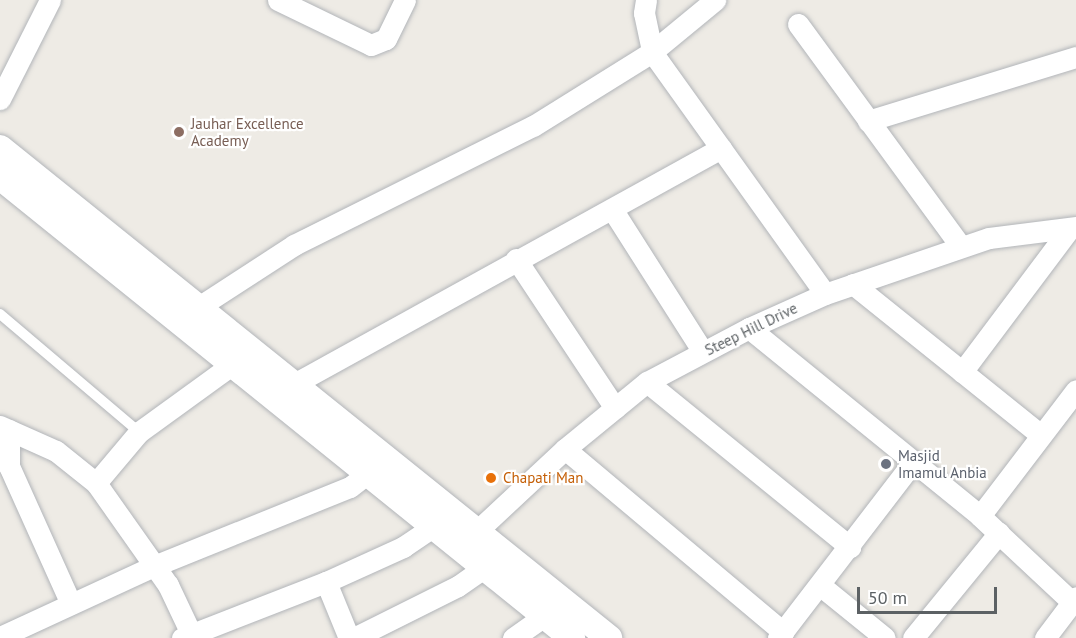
<!DOCTYPE html>
<html>
<head>
<meta charset="utf-8">
<style>
	body { margin:0 }
	#map { position:relative; width:1076px; height:638px; overflow:hidden; background:#eeebe5; font-family:"PT Sans",sans-serif }
	div>[style] { position:absolute }
	.roads { filter:drop-shadow(0 0 2px #b2b5b9) drop-shadow(0 0 2px #b2b5b9) }
	.service>* { height:10px; margin:-5px; padding:0 5px; transform-origin:5px; border-radius:5px; background:#fff }
	.minor>* { height:21px; margin:-10.5px; padding:0 10.5px; transform-origin:10.5px; border-radius:10.5px; background:#fff }
	.tertiary>* { height:26px; margin:-13px; padding:0 13px; transform-origin:13px; border-radius:13px; background:#fff }
	.dots>* { width:16px; height:16px; translate:-50% -50%; box-sizing:border-box; border:3px solid #fff; border-radius:50% }
	span { translate:-50% -50%; white-space:nowrap; text-align:center; line-height:1.15; -webkit-text-stroke:4.5px #fff; paint-order:stroke }
	.education-label { font-size:15px; color:#785e54 }
	.left { translate:0 -50%; text-align:left }
	.street-label { font-size:15px; color:#5c6164 }
	.worship-label { font-size:15px; color:#5b616d }
	.food-label { font-size:15px; color:#c56008 }
	.scale { position:absolute; left:857px; top:587px; width:140px; height:27px; box-sizing:border-box; border:3px solid #5c6164; border-top:0; padding-left:8px; font-size:18px; line-height:21px; white-space:nowrap; color:#5c6164; -webkit-text-stroke:4px #fff; paint-order:stroke }
</style>
</head>
<body>
<div id="map">
	<div class="roads">
		<div class="service">
			<i style="left:0;top:314px;width:182px;rotate:40.3deg"></i>
		</div>
		<div class="minor">
			<i style="left:278px;top:0;width:103px;rotate:25.8deg"></i>
			<i style="left:371px;top:45px;width:16px;rotate:-22deg"></i>
			<i style="left:386px;top:39px;width:43px;rotate:-64deg"></i>
			<i style="left:646px;top:0;width:13px;rotate:99deg"></i>
			<i style="left:644px;top:13px;width:40px;rotate:78deg"></i>
			<i style="left:652px;top:52px;width:297px;rotate:54.4deg"></i>
			<i style="left:798px;top:24px;width:276px;rotate:53.8deg"></i>
			<i style="left:0;top:99px;width:111px;rotate:-63.2deg"></i>
			<i style="left:868px;top:121px;width:218px;rotate:-17.1deg"></i>
			<i style="left:612px;top:209px;width:169px;rotate:57.5deg"></i>
			<i style="left:516px;top:259px;width:179px;rotate:56.4deg"></i>
			<i style="left:853px;top:284px;width:241px;rotate:38.8deg"></i>
			<i style="left:197px;top:308px;width:116px;rotate:-33deg"></i>
			<i style="left:294px;top:245px;width:267px;rotate:-26.5deg"></i>
			<i style="left:533px;top:126px;width:140px;rotate:-31.9deg"></i>
			<i style="left:652px;top:52px;width:82px;rotate:-39.5deg"></i>
			<i style="left:749px;top:328px;width:298px;rotate:39.1deg"></i>
			<i style="left:980px;top:516px;width:126px;rotate:43.1deg"></i>
			<i style="left:962px;top:372px;width:180px;rotate:-53.1deg"></i>
			<i style="left:647px;top:382px;width:262px;rotate:39.1deg"></i>
			<i style="left:292px;top:385px;width:490px;rotate:-28.9deg"></i>
			<i style="left:0;top:426px;width:61px;rotate:24.1deg"></i>
			<i style="left:56px;top:451px;width:51px;rotate:38.7deg"></i>
			<i style="left:96px;top:483px;width:125px;rotate:54.8deg"></i>
			<i style="left:168px;top:585px;width:59px;rotate:64.7deg"></i>
			<i style="left:9px;top:430px;width:36px;rotate:90deg"></i>
			<i style="left:9px;top:466px;width:151px;rotate:65.8deg"></i>
			<i style="left:565px;top:449px;width:285px;rotate:40deg"></i>
			<i style="left:96px;top:483px;width:67px;rotate:-49.9deg"></i>
			<i style="left:139px;top:432px;width:116px;rotate:-35.9deg"></i>
			<i style="left:980px;top:516px;width:158px;rotate:-52.7deg"></i>
			<i style="left:477px;top:531px;width:120px;rotate:-43deg"></i>
			<i style="left:565px;top:449px;width:106px;rotate:-39.3deg"></i>
			<i style="left:647px;top:382px;width:115px;rotate:-27.9deg"></i>
			<i style="left:749px;top:328px;width:83px;rotate:-24.1deg"></i>
			<i style="left:825px;top:294px;width:173px;rotate:-18.9deg"></i>
			<i style="left:989px;top:238px;width:88px;rotate:-7.2deg"></i>
			<i style="left:326px;top:582px;width:61px;rotate:67.7deg"></i>
			<i style="left:821px;top:586px;width:82px;rotate:39.1deg"></i>
			<i style="left:0;top:637px;width:170px;rotate:-24.8deg"></i>
			<i style="left:154px;top:566px;width:211px;rotate:-22deg"></i>
			<i style="left:350px;top:487px;width:37px;rotate:-38deg"></i>
			<i style="left:182px;top:638px;width:155px;rotate:-21.3deg"></i>
			<i style="left:326px;top:582px;width:85px;rotate:-24.4deg"></i>
			<i style="left:403px;top:547px;width:36px;rotate:-34deg"></i>
			<i style="left:354px;top:638px;width:116px;rotate:-26.6deg"></i>
			<i style="left:458px;top:586px;width:32px;rotate:-35deg"></i>
			<i style="left:513px;top:638px;width:38px;rotate:-35deg"></i>
			<i style="left:778px;top:638px;width:222px;rotate:-52.5deg"></i>
			<i style="left:913px;top:638px;width:136px;rotate:-50.7deg"></i>
			<i style="left:1045px;top:638px;width:51px;rotate:-52.9deg"></i>
		</div>
		<div class="tertiary">
			<i style="left:0;top:148px;width:782px;rotate:38.82deg"></i>
			<i style="left:0;top:177px;width:735px;rotate:38.87deg"></i>
		</div>
	</div>
	<div class="dots">
		<i style="left:179px;top:132px;background:#8d6e63"></i>
		<i style="left:886px;top:464px;background:#6b7280"></i>
		<i style="left:491px;top:478px;background:#e8710a"></i>
	</div>
	<div class="education-label">
		<span class="left" style="left:191px;top:132px">Jauhar Excellence<br>Academy</span>
	</div>
	<div class="street-label">
		<span style="left:751px;top:329px;rotate:-26deg">Steep Hill Drive</span>
	</div>
	<div class="worship-label">
		<span class="left" style="left:898px;top:464px">Masjid<br>Imamul Anbia</span>
	</div>
	<div class="food-label">
		<span class="left" style="left:503px;top:478px">Chapati Man</span>
	</div>
	<div class="scale">50 m</div>
</div>
</body>
</html>
